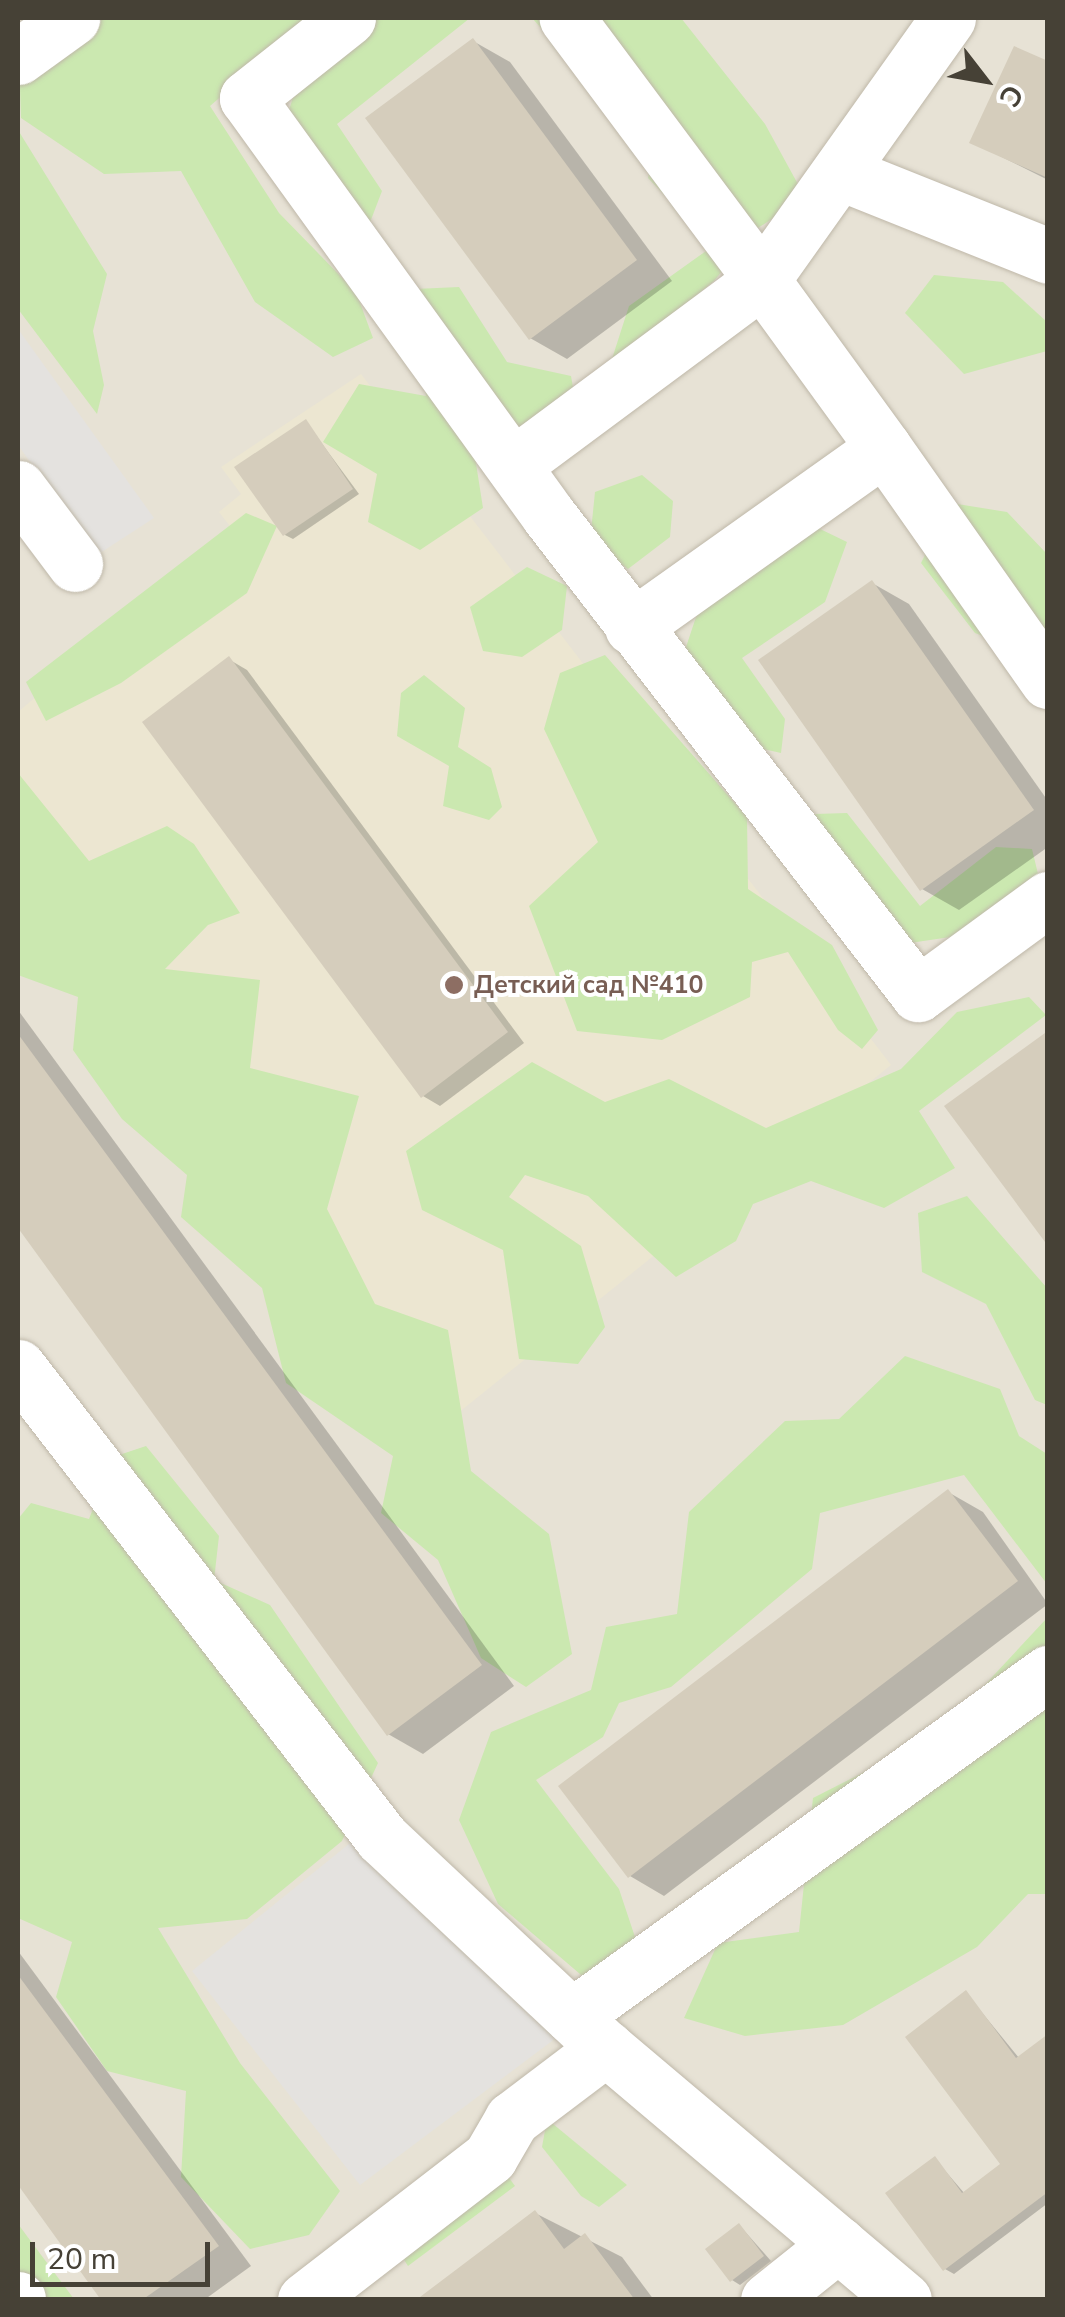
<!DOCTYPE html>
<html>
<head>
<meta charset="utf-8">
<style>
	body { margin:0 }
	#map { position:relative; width:1065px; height:2317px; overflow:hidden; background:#f3f0e7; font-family:"Nunito Sans",sans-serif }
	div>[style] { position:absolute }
	.residential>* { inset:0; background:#e7e2d5 }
	.education>* { inset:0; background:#ece6d1 }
	.green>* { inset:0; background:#cbe8b0 }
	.parking>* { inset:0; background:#e4e2df }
	.shadow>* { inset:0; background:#0003 }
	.building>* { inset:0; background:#d5cdbc }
	.roads { filter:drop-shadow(0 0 2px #bfb8a9) drop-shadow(0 0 2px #bfb8a9) }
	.minor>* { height:55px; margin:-27.5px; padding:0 27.5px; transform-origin:27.5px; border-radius:27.5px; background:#fff }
	.dots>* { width:28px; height:28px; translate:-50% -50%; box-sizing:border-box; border:5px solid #fff; border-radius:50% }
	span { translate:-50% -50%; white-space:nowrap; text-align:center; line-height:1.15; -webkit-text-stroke:8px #fff; paint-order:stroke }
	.education-label { font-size:25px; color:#785e54; font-weight:700 }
	.left { translate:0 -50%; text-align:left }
	.frame { position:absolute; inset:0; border:20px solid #464136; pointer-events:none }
	.north { position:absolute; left:935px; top:30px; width:100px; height:100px; -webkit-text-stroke:8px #fff; paint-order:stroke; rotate:121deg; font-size:28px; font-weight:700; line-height:40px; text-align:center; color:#464136 }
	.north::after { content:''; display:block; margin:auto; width:35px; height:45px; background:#464136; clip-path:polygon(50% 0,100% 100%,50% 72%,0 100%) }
	.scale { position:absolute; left:30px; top:2242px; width:180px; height:45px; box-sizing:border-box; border:5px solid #464136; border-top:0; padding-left:12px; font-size:30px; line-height:35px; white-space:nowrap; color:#464136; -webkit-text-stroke:8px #fff; paint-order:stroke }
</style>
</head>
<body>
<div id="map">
	<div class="residential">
		<i style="clip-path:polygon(18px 18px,1047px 18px,1047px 2299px,18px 2299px)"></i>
	</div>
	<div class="education">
		<i style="clip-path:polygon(361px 374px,891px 1065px,427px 1438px,18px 904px,18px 712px,233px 530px,219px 512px,241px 494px,221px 467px)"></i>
	</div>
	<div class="green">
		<i style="clip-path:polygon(32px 18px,312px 18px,210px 106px,279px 213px,356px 292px,373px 338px,333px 357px,255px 302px,181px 171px,104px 174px,21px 118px,18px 30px)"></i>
		<i style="clip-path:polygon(376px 18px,470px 18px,337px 124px,382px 191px,369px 225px,283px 130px,300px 74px)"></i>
		<i style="clip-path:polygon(532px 18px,681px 18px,765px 124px,805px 197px,755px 230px,714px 281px,610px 365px,629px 306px,713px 246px,648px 178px,662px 110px,565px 55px)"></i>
		<i style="clip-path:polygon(18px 130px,107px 274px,93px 331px,104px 385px,97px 414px,18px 309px)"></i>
		<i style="clip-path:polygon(934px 275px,1003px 282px,1047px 322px,1047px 351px,964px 374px,905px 313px)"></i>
		<i style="clip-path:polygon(459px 287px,507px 362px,571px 376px,582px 438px,472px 438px,483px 508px,420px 550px,368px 522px,377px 474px,323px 442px,359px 384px,426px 396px,415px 289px)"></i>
		<i style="clip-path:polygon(642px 475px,673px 501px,670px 537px,628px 569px,590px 541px,595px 492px)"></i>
		<i style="clip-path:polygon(951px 503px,1007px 512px,1047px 554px,1047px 722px,1041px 658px,975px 633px,921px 563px)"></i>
		<i style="clip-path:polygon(246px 513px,277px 526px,247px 593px,121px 683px,46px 721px,26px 682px)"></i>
		<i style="clip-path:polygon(816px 527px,847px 542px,825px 602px,742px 658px,785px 719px,781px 753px,736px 743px,683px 656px,705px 590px)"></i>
		<i style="clip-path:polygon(527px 567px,567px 586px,562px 630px,522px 657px,483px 651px,470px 607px)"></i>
		<i style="clip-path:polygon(605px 655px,747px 817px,748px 889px,832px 945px,878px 1030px,862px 1049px,838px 1030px,788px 952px,752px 962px,750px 997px,662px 1040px,577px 1031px,529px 906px,598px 842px,544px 729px,560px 673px)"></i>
		<i style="clip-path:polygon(424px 675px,465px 708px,458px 747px,491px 768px,502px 807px,489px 820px,443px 806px,449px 766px,397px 736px,401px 693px)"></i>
		<i style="clip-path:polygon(18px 773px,89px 861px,167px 826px,194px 844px,240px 913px,208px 925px,165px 969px,260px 980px,250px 1068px,359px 1096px,327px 1209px,375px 1304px,448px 1330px,471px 1471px,549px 1534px,572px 1654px,526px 1687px,481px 1658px,438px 1560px,381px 1513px,393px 1456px,286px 1383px,262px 1288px,181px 1217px,187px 1175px,122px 1119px,73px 1050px,78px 997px,18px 975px)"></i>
		<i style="clip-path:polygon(847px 813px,920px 906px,996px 847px,1032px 849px,1038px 874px,964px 935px,903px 944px,827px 858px,815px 814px)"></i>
		<i style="clip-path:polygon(1029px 997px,1046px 1015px,919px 1111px,955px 1168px,884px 1208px,811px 1181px,753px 1204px,736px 1241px,676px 1277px,588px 1196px,525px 1175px,509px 1197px,581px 1246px,605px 1327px,578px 1364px,519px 1359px,503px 1250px,422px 1210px,406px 1151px,532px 1062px,605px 1102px,669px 1079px,766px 1128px,901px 1069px,957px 1012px)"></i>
		<i style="clip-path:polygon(967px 1196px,1047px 1288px,1047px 1405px,1035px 1400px,986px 1304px,922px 1272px,918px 1213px)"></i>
		<i style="clip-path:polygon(905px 1356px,1000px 1389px,1019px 1436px,1047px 1454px,1047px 1584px,964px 1475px,820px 1513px,812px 1569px,671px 1687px,619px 1703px,603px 1737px,536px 1780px,619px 1889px,640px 1952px,594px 1986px,498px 1904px,459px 1820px,491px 1732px,591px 1690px,606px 1627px,677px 1614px,689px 1512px,785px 1421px,839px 1419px)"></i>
		<i style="clip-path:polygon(146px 1446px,219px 1536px,214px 1580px,270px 1605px,378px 1763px,342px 1841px,247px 1919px,158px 1928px,240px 2063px,340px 2191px,309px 2235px,250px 2249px,181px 2177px,186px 2091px,107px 2071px,56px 1997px,72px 1942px,18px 1918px,18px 1519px,31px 1503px,89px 1519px,113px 1457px)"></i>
		<i style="clip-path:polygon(1047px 1618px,1047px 1894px,1028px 1894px,977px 1947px,843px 2025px,745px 2036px,684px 2018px,718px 1943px,799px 1932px,813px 1798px,939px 1734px)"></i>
		<i style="clip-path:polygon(547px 2119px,627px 2185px,599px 2207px,581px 2196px,542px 2147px)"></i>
		<i style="clip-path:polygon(507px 2175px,515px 2186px,408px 2266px,401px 2255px)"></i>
		<i style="clip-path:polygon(18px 2224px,74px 2299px,18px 2299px)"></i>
	</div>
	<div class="parking">
		<i style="clip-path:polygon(18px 329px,154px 518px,97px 555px,18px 445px)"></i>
		<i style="clip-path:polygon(360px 1835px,560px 2035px,360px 2185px,192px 1971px)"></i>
	</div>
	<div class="shadow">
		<i style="clip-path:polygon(473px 41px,510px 62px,672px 281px,567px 359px,530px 338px)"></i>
		<i style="clip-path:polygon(1048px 63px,1048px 180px,972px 142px)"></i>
		<i style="clip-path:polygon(306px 422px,359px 494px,293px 539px,285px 535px)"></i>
		<i style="clip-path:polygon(872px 583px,909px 604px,1048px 801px,1048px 847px,959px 910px,922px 889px)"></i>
		<i style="clip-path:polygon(230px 660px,247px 670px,524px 1043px,440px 1106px,423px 1096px)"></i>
		<i style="clip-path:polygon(18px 1010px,514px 1686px,423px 1754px,388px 1734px,18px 1224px)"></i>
		<i style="clip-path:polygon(948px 1492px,983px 1512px,1048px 1604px,664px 1896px,630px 1876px)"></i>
		<i style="clip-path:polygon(18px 1951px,251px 2266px,204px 2300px,105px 2300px,18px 2181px)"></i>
		<i style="clip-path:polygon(966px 1993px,1019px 2058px,1048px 2037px,1048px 2203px,954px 2274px,945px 2269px,935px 2159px,965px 2194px,1004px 2165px)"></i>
		<i style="clip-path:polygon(535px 2213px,622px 2257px,654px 2300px,420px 2300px)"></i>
		<i style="clip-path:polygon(740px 2226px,771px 2261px,740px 2285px,732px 2280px)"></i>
	</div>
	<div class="building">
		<i style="clip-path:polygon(473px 38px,637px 260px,529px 340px,365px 118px)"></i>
		<i style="clip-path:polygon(1014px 46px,1048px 61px,1048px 178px,969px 143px)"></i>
		<i style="clip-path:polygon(306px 419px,353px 489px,283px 536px,234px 467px)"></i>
		<i style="clip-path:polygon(872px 580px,1034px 810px,920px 891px,758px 660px)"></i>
		<i style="clip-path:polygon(229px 656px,508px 1032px,421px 1098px,142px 722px)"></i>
		<i style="clip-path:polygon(1045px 1033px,1048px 1036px,1048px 1246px,944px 1106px)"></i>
		<i style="clip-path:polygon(18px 1034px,482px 1665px,387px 1736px,18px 1228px)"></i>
		<i style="clip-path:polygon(948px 1489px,1018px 1581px,628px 1878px,558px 1786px)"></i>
		<i style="clip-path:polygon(18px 1975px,219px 2246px,142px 2300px,101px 2300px,18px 2185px)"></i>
		<i style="clip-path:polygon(966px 1990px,1016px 2058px,1048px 2034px,1048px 2192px,943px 2271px,885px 2193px,935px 2156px,962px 2193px,1000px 2164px,905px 2037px)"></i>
		<i style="clip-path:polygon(535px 2210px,564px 2249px,585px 2233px,635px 2300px,416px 2300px)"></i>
		<i style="clip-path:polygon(739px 2223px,764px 2256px,730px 2282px,705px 2249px)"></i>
	</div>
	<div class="roads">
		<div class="minor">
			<i style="left:348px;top:18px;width:129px;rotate:141.6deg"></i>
			<i style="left:247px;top:98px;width:516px;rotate:54.15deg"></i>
			<i style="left:549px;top:516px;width:604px;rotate:52.33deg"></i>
			<i style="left:918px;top:994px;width:161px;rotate:-36.2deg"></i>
			<i style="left:18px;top:57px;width:67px;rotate:-35.8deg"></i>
			<i style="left:841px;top:173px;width:223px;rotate:21.8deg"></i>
			<i style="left:884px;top:448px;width:208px;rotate:-126deg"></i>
			<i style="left:762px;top:280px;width:321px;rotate:-54.6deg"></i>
			<i style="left:513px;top:465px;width:310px;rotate:-36.6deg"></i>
			<i style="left:762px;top:280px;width:327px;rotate:-126.7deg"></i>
			<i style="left:18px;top:488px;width:95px;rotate:53.1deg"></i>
			<i style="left:632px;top:627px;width:309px;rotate:-35.4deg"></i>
			<i style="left:884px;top:448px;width:285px;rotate:54.9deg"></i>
			<i style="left:18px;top:1367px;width:595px;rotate:52.3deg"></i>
			<i style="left:382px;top:1838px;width:307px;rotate:43.2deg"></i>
			<i style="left:606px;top:2048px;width:390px;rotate:40.2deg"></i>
			<i style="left:572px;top:2016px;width:587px;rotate:-35.78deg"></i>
			<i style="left:18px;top:2299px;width:1px;rotate:90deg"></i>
			<i style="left:305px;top:2300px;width:234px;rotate:-37.7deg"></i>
			<i style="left:490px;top:2157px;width:44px;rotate:-59.9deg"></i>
			<i style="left:512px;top:2119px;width:118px;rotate:-37.1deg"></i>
			<i style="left:768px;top:2300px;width:90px;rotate:-38.7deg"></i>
		</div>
	</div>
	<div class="dots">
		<i style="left:454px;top:985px;background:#8d6e63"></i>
	</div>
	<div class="education-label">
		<span class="left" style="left:474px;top:985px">Детский сад №410</span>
	</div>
	<div class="frame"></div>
	<div class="north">С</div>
	<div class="scale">20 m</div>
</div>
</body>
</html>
